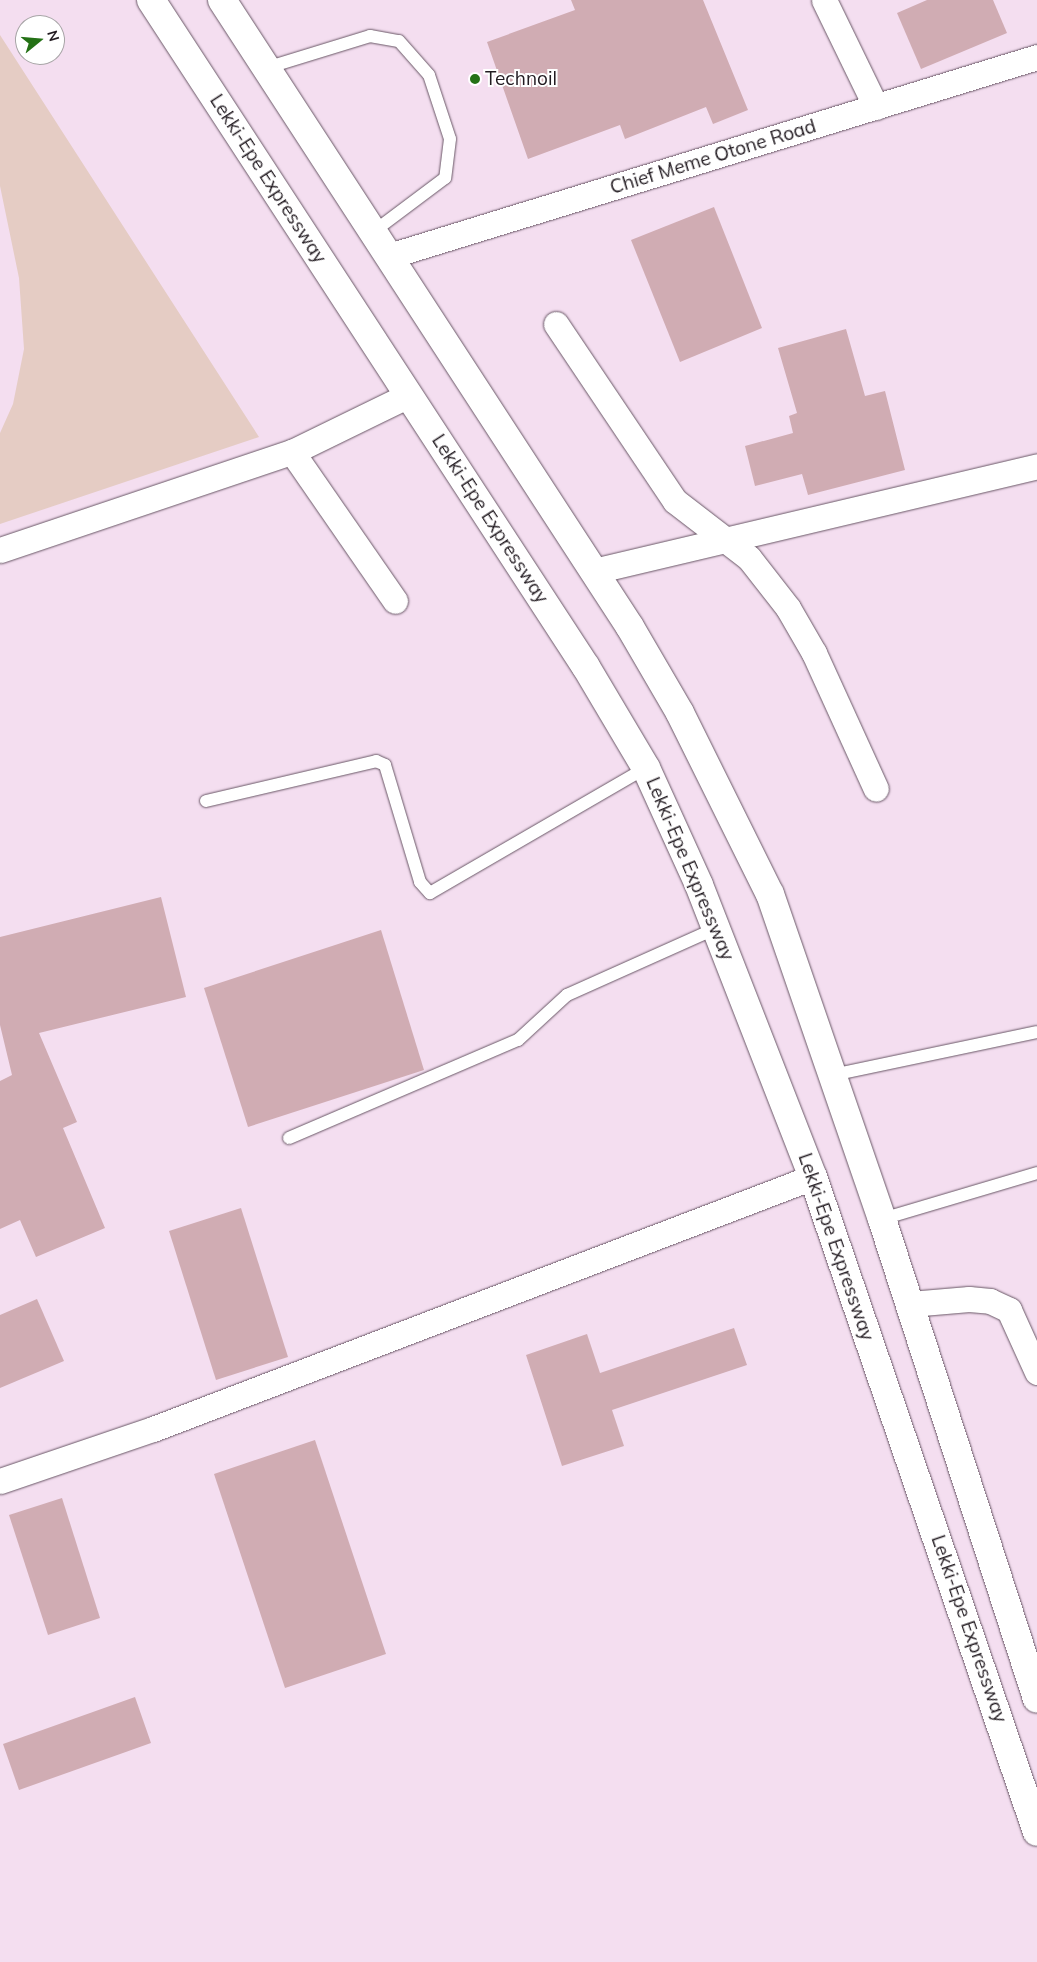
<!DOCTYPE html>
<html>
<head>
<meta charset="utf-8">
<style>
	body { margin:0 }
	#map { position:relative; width:1037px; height:1962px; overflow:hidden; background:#f4def0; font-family:Mulish,sans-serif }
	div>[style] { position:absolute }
	.green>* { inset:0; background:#e5ccc4 }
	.building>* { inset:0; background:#d0acb3 }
	.roads { filter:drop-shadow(0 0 1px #695766) drop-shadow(0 0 1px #695766) }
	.service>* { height:12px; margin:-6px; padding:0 6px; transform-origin:6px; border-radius:6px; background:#fff }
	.minor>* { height:25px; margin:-12.5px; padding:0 12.5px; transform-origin:12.5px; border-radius:12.5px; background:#fff }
	.trunk>* { height:28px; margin:-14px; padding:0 14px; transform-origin:14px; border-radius:14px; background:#fff }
	.dots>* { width:14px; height:14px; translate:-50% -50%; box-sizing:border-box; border:2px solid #fff; border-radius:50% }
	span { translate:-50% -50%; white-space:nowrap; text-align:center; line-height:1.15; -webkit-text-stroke:4px #fff; paint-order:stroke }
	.poi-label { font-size:19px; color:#221b21 }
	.left { translate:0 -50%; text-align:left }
	.street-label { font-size:19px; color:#221b21 }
	.north { position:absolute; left:15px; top:15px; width:50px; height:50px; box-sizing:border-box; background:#fff; border:1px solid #a7a4a6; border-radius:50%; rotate:73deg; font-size:14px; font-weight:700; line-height:20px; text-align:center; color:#221b21 }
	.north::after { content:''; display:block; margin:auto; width:18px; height:22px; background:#247116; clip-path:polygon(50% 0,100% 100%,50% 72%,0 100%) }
</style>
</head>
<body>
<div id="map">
	<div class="green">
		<i style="clip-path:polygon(0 35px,259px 437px,0 524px,0 433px,13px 404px,24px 349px,19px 278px,0 186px)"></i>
	</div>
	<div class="building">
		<i style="clip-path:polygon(571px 0,703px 0,748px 110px,713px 124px,706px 107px,625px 139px,620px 125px,528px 159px,487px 42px,575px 10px)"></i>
		<i style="clip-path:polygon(927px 0,993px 0,1007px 33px,921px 69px,897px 13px)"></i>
		<i style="clip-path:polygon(714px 207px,762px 328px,680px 362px,631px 240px)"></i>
		<i style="clip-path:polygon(846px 329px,865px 396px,885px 391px,905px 470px,808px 495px,802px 474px,755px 486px,745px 446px,793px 433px,789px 416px,797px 413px,778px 348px)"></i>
		<i style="clip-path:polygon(161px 897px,186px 997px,39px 1033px,77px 1122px,63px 1128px,105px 1228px,36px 1257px,20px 1220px,0 1229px,0 1081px,12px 1075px,0 1025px,0 937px)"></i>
		<i style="clip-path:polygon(381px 930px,424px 1070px,248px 1127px,204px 988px)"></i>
		<i style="clip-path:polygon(241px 1208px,288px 1357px,216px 1380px,169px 1231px)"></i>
		<i style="clip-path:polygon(37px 1299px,64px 1361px,0 1388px,0 1315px)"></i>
		<i style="clip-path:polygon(734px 1328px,747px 1365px,612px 1410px,624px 1446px,562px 1466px,526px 1355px,587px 1334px,600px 1373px)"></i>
		<i style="clip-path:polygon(315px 1440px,386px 1654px,285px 1688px,214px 1474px)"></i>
		<i style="clip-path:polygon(62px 1498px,100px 1618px,48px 1635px,9px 1515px)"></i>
		<i style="clip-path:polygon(135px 1697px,151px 1743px,19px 1790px,3px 1744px)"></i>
	</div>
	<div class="roads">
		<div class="service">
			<i style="left:266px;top:68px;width:109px;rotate:-17.1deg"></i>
			<i style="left:370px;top:36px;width:29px;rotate:10deg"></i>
			<i style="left:399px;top:41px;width:45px;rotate:48.6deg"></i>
			<i style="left:429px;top:75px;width:67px;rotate:71.8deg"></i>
			<i style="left:450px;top:139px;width:39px;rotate:97deg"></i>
			<i style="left:445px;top:178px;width:90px;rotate:143.1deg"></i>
			<i style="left:206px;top:801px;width:175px;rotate:-13.2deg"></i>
			<i style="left:376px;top:761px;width:10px;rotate:24deg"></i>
			<i style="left:385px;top:765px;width:122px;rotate:73.3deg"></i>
			<i style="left:420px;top:882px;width:15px;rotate:48deg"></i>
			<i style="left:430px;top:893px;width:250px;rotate:-30.1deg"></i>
			<i style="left:833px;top:1075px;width:208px;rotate:-11.9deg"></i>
			<i style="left:289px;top:1138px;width:249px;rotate:-23.2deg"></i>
			<i style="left:518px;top:1040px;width:67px;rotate:-42.6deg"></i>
			<i style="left:567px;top:995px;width:164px;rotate:-24.1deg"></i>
			<i style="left:882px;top:1219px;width:162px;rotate:-16.5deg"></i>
		</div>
		<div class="minor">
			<i style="left:824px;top:0;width:119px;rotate:64.1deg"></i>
			<i style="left:389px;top:256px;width:678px;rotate:-17.07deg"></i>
			<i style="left:556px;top:324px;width:213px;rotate:56.1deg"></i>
			<i style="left:675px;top:501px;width:93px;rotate:37.6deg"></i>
			<i style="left:749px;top:558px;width:63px;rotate:52deg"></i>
			<i style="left:788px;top:608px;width:52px;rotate:60deg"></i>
			<i style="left:814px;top:653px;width:149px;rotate:65.5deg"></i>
			<i style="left:292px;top:452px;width:181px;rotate:55.3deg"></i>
			<i style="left:0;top:550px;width:308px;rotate:-18.6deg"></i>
			<i style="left:292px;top:452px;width:130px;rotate:-26deg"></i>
			<i style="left:594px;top:571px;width:455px;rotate:-13.3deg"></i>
			<i style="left:910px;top:1304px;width:59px;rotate:-4.8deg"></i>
			<i style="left:969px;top:1299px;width:21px;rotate:5deg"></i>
			<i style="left:990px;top:1301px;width:21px;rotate:25deg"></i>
			<i style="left:1009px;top:1310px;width:68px;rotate:65.7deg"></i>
			<i style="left:0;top:1481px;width:162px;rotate:-18.8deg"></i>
			<i style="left:153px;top:1429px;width:706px;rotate:-20.9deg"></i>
		</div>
		<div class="trunk">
			<i style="left:151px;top:0;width:796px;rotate:56.89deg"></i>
			<i style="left:586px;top:667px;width:117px;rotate:59.3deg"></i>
			<i style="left:646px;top:768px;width:128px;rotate:65.6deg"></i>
			<i style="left:699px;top:885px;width:313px;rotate:68.7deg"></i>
			<i style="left:813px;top:1177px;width:692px;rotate:71.12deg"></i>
			<i style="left:222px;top:0;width:748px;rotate:56.95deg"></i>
			<i style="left:630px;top:627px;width:99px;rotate:59.8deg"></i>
			<i style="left:680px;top:713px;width:202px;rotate:63.6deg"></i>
			<i style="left:770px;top:894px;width:344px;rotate:71deg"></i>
			<i style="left:882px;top:1219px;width:504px;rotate:72.1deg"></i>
		</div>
	</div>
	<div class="dots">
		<i style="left:475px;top:79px;background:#247116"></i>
	</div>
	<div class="poi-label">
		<span class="left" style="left:485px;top:79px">Technoil</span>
	</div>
	<div class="street-label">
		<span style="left:713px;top:157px;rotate:-17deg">Chief Meme Otone Road</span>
		<span style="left:268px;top:179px;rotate:57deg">Lekki-Epe Expressway</span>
		<span style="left:490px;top:519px;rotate:57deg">Lekki-Epe Expressway</span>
		<span style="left:690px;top:869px;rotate:67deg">Lekki-Epe Expressway</span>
		<span style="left:836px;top:1247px;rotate:71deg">Lekki-Epe Expressway</span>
		<span style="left:969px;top:1629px;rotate:71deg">Lekki-Epe Expressway</span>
	</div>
	<div class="north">N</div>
</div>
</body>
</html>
